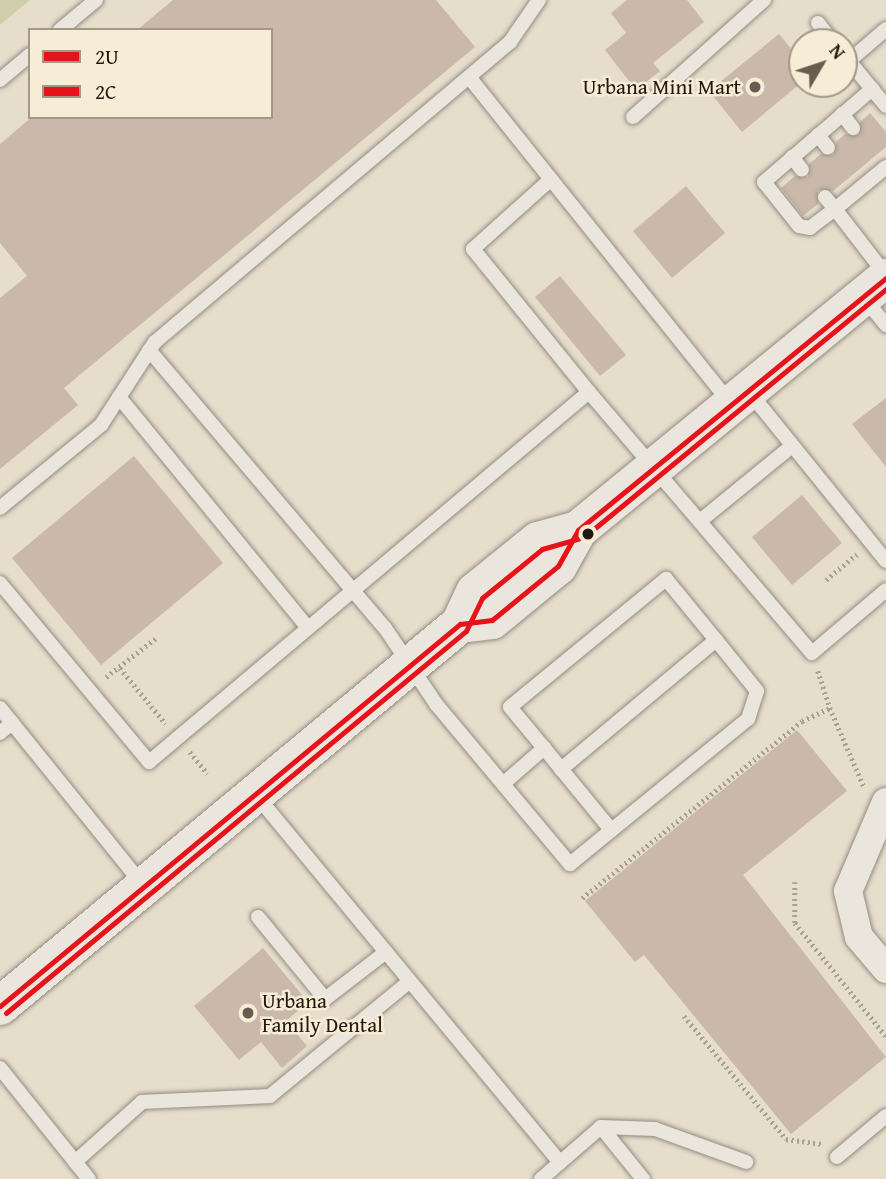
<!DOCTYPE html>
<html>
<head>
<meta charset="utf-8">
<style>
	body { margin:0 }
	#map { position:relative; width:886px; height:1179px; overflow:hidden; background:#e6ddcb; font-family:"Gentium Book Plus",serif }
	div>[style] { position:absolute }
	.green>* { inset:0; background:#cfceab }
	.building>* { inset:0; background:#cab8ab }
	.path>* { height:4.5px; margin-top:-2.25px; transform-origin:0; background:repeating-linear-gradient(90deg,#a5a098 0 2px,transparent 0 5.5px) }
	.roads { filter:drop-shadow(0 0 2px #938c81) drop-shadow(0 0 2px #938c81) }
	.lane>* { height:14px; margin:-7px; padding:0 7px; transform-origin:7px; border-radius:7px; background:#ebe6dd }
	.street>* { height:28px; margin:-14px; padding:0 14px; transform-origin:14px; border-radius:14px; background:#ebe6dd }
	.secondary>* { height:38px; margin:-19px; padding:0 19px; transform-origin:19px; border-radius:19px; background:#ebe6dd }
	.bus-1>* { height:5px; margin:-2.5px; padding:0 2.5px; transform-origin:2.5px; border-radius:2.5px; background:#e7131a }
	.bus-2>* { height:5px; margin:-2.5px; padding:0 2.5px; transform-origin:2.5px; border-radius:2.5px; background:#e7131a }
	.dots>* { width:19px; height:19px; translate:-50% -50%; box-sizing:border-box; border:4px solid #f7ecd5; border-radius:50% }
	span { translate:-50% -50%; white-space:nowrap; text-align:center; line-height:1.15; -webkit-text-stroke:5px #f7ecd5; paint-order:stroke }
	.poi-label { font-size:21px; color:#241710 }
	.right { translate:-100% -50%; text-align:right }
	.left { translate:0 -50%; text-align:left }
	.legend { position:absolute; left:28px; top:28px; width:245px; height:91px; box-sizing:border-box; background:#f7ecd5; border:2px solid #a39786; margin:0; padding:9px 12px; list-style:none; font-size:21px; color:#241710 }
	.legend li { display:flex; align-items:center; gap:14px; height:35px }
	.legend b { width:35px; border:2px solid #a39786 }
	.north { position:absolute; left:788px; top:28px; width:70px; height:70px; box-sizing:border-box; background:#f7ecd5; border:2px solid #a39786; border-radius:50%; rotate:51deg; font-size:19px; font-weight:700; line-height:28px; text-align:center; color:#241710 }
	.north::after { content:''; display:block; margin:auto; width:24px; height:32px; background:#685c51; clip-path:polygon(50% 0,100% 100%,50% 72%,0 100%) }
</style>
</head>
<body>
<div id="map">
	<div class="green">
		<i style="clip-path:polygon(0 0,30px 0,0 25px)"></i>
	</div>
	<div class="building">
		<i style="clip-path:polygon(173px 0,436px 0,475px 47px,64px 388px,78px 405px,0 469px,0 298px,27px 276px,0 243px,0 144px,32px 117px,271px 117px,271px 30px,137px 30px)"></i>
		<i style="clip-path:polygon(627px 0,687px 0,704px 22px,653px 63px,660px 71px,636px 90px,605px 50px,626px 33px,611px 13px)"></i>
		<i style="clip-path:polygon(779px 34px,802px 62px,802px 82px,742px 132px,709px 91px)"></i>
		<i style="clip-path:polygon(870px 113px,886px 132px,886px 147px,833px 191px,818px 190px,818px 204px,803px 216px,781px 188px,795px 176px,808px 177px,809px 164px,821px 154px,834px 155px,836px 142px,845px 134px,859px 135px,860px 122px)"></i>
		<i style="clip-path:polygon(686px 186px,725px 233px,672px 278px,633px 231px)"></i>
		<i style="clip-path:polygon(560px 276px,626px 355px,600px 376px,535px 297px)"></i>
		<i style="clip-path:polygon(886px 398px,886px 467px,852px 424px)"></i>
		<i style="clip-path:polygon(134px 456px,223px 563px,101px 665px,12px 558px)"></i>
		<i style="clip-path:polygon(802px 495px,842px 543px,792px 585px,752px 537px)"></i>
		<i style="clip-path:polygon(797px 730px,847px 791px,743px 875px,886px 1057px,791px 1134px,644px 955px,635px 962px,585px 901px)"></i>
		<i style="clip-path:polygon(263px 948px,308px 1002px,286px 1021px,307px 1046px,282px 1068px,261px 1042px,239px 1060px,194px 1006px)"></i>
	</div>
	<div class="path">
		<i style="left:826px;top:580px;width:40px;rotate:-40deg"></i>
		<i style="left:120px;top:668px;width:72px;rotate:50.6deg"></i>
		<i style="left:818px;top:671px;width:39px;rotate:72deg"></i>
		<i style="left:106px;top:677px;width:63px;rotate:-38deg"></i>
		<i style="left:190px;top:752px;width:28px;rotate:51deg"></i>
		<i style="left:795px;top:882px;width:41px;rotate:90deg"></i>
		<i style="left:795px;top:923px;width:145px;rotate:51.2deg"></i>
		<i style="left:582px;top:898px;width:282px;rotate:-38.8deg"></i>
		<i style="left:802px;top:721px;width:31px;rotate:-25deg"></i>
		<i style="left:830px;top:708px;width:86px;rotate:66.7deg"></i>
		<i style="left:684px;top:1016px;width:160px;rotate:50.3deg"></i>
		<i style="left:786px;top:1139px;width:37px;rotate:8deg"></i>
	</div>
	<div class="roads">
		<div class="lane">
			<i style="left:818px;top:23px;width:24px;rotate:52deg"></i>
			<i style="left:886px;top:29px;width:49px;rotate:139.1deg"></i>
			<i style="left:849px;top:61px;width:58px;rotate:50.6deg"></i>
			<i style="left:60px;top:30px;width:47px;rotate:-39.8deg"></i>
			<i style="left:469px;top:77px;width:418px;rotate:51.3deg"></i>
			<i style="left:0;top:80px;width:39px;rotate:-40deg"></i>
			<i style="left:842px;top:114px;width:18px;rotate:52deg"></i>
			<i style="left:633px;top:117px;width:176px;rotate:-41.8deg"></i>
			<i style="left:818px;top:135px;width:16px;rotate:52deg"></i>
			<i style="left:792px;top:157px;width:16px;rotate:52deg"></i>
			<i style="left:886px;top:167px;width:66px;rotate:140.5deg"></i>
			<i style="left:835px;top:209px;width:83px;rotate:52.3deg"></i>
			<i style="left:551px;top:179px;width:105px;rotate:138.1deg"></i>
			<i style="left:473px;top:249px;width:184px;rotate:51deg"></i>
			<i style="left:825px;top:197px;width:16px;rotate:50deg"></i>
			<i style="left:835px;top:209px;width:31px;rotate:143deg"></i>
			<i style="left:810px;top:228px;width:11px;rotate:-170deg"></i>
			<i style="left:799px;top:226px;width:56px;rotate:-128.5deg"></i>
			<i style="left:764px;top:182px;width:143px;rotate:-40.7deg"></i>
			<i style="left:864px;top:298px;width:35px;rotate:51deg"></i>
			<i style="left:149px;top:350px;width:365px;rotate:49.7deg"></i>
			<i style="left:385px;top:628px;width:92px;rotate:56.1deg"></i>
			<i style="left:436px;top:704px;width:209px;rotate:50.1deg"></i>
			<i style="left:570px;top:864px;width:230px;rotate:-39.2deg"></i>
			<i style="left:748px;top:719px;width:29px;rotate:-72deg"></i>
			<i style="left:757px;top:691px;width:65px;rotate:-128.8deg"></i>
			<i style="left:750px;top:393px;width:216px;rotate:51deg"></i>
			<i style="left:119px;top:397px;width:298px;rotate:50.7deg"></i>
			<i style="left:0;top:508px;width:131px;rotate:-39.4deg"></i>
			<i style="left:101px;top:425px;width:99px;rotate:-57deg"></i>
			<i style="left:155px;top:342px;width:465px;rotate:-40.2deg"></i>
			<i style="left:510px;top:42px;width:51px;rotate:-55.4deg"></i>
			<i style="left:700px;top:521px;width:119px;rotate:-39.2deg"></i>
			<i style="left:0;top:583px;width:233px;rotate:50.2deg"></i>
			<i style="left:149px;top:762px;width:575px;rotate:-40.06deg"></i>
			<i style="left:589px;top:392px;width:343px;rotate:49.5deg"></i>
			<i style="left:812px;top:653px;width:97px;rotate:-40.4deg"></i>
			<i style="left:0;top:708px;width:228px;rotate:51.1deg"></i>
			<i style="left:0;top:733px;width:16px;rotate:-40deg"></i>
			<i style="left:544px;top:748px;width:53px;rotate:-129.7deg"></i>
			<i style="left:510px;top:707px;width:202px;rotate:-39.4deg"></i>
			<i style="left:666px;top:579px;width:79px;rotate:50.7deg"></i>
			<i style="left:716px;top:640px;width:202px;rotate:140.2deg"></i>
			<i style="left:503px;top:784px;width:55px;rotate:-41.3deg"></i>
			<i style="left:544px;top:748px;width:106px;rotate:50.7deg"></i>
			<i style="left:256px;top:795px;width:477px;rotate:50.4deg"></i>
			<i style="left:258px;top:917px;width:106px;rotate:50.7deg"></i>
			<i style="left:325px;top:999px;width:77px;rotate:-37.6deg"></i>
			<i style="left:0;top:1068px;width:142px;rotate:51.3deg"></i>
			<i style="left:601px;top:1127px;width:67px;rotate:51.1deg"></i>
			<i style="left:837px;top:1157px;width:64px;rotate:-39.9deg"></i>
			<i style="left:75px;top:1162px;width:90px;rotate:-41.8deg"></i>
			<i style="left:142px;top:1102px;width:128px;rotate:-2.7deg"></i>
			<i style="left:270px;top:1096px;width:181px;rotate:-39.4deg"></i>
			<i style="left:541px;top:1179px;width:79px;rotate:-40.9deg"></i>
			<i style="left:601px;top:1127px;width:54px;rotate:2.1deg"></i>
			<i style="left:655px;top:1129px;width:97px;rotate:19.9deg"></i>
		</div>
		<div class="street">
			<i style="left:886px;top:802px;width:97px;rotate:113.1deg"></i>
			<i style="left:848px;top:891px;width:47px;rotate:76.6deg"></i>
			<i style="left:859px;top:937px;width:42px;rotate:49.8deg"></i>
		</div>
		<div class="secondary">
			<i style="left:460px;top:624px;width:32px;rotate:-7deg"></i>
			<i style="left:492px;top:620px;width:85px;rotate:-39.3deg"></i>
			<i style="left:558px;top:566px;width:41px;rotate:-60.9deg"></i>
			<i style="left:578px;top:530px;width:398px;rotate:-39.3deg"></i>
			<i style="left:0;top:1006px;width:598px;rotate:-39.71deg"></i>
			<i style="left:460px;top:624px;width:35px;rotate:-65deg"></i>
			<i style="left:475px;top:592px;width:81px;rotate:-39deg"></i>
			<i style="left:538px;top:541px;width:41px;rotate:-15.4deg"></i>
		</div>
	</div>
	<div class="bus-1">
		<i style="left:0;top:1006px;width:598px;rotate:-39.71deg"></i>
		<i style="left:460px;top:624px;width:32px;rotate:-7deg"></i>
		<i style="left:492px;top:620px;width:85px;rotate:-39.3deg"></i>
		<i style="left:558px;top:566px;width:41px;rotate:-60.9deg"></i>
		<i style="left:578px;top:530px;width:398px;rotate:-39.3deg"></i>
	</div>
	<div class="bus-2">
		<i style="left:6px;top:1013px;width:598px;rotate:-39.71deg"></i>
		<i style="left:466px;top:631px;width:37px;rotate:-64deg"></i>
		<i style="left:482px;top:598px;width:77px;rotate:-39.2deg"></i>
		<i style="left:542px;top:549px;width:44px;rotate:-15.9deg"></i>
		<i style="left:584px;top:537px;width:391px;rotate:-39.4deg"></i>
	</div>
	<div class="dots">
		<i style="left:755px;top:87px;background:#685c51"></i>
		<i style="left:588px;top:534px;background:#241710"></i>
		<i style="left:248px;top:1013px;background:#685c51"></i>
	</div>
	<div class="poi-label">
		<span class="right" style="left:741px;top:87px">Urbana Mini Mart</span>
		<span class="left" style="left:262px;top:1013px">Urbana<br>Family Dental</span>
	</div>
	<ul class="legend">
	<li><b style="height:9px;background:#e7131a"></b>2U</li>
	<li><b style="height:9px;background:#e7131a"></b>2C</li>
	</ul>
	<div class="north">N</div>
</div>
</body>
</html>
